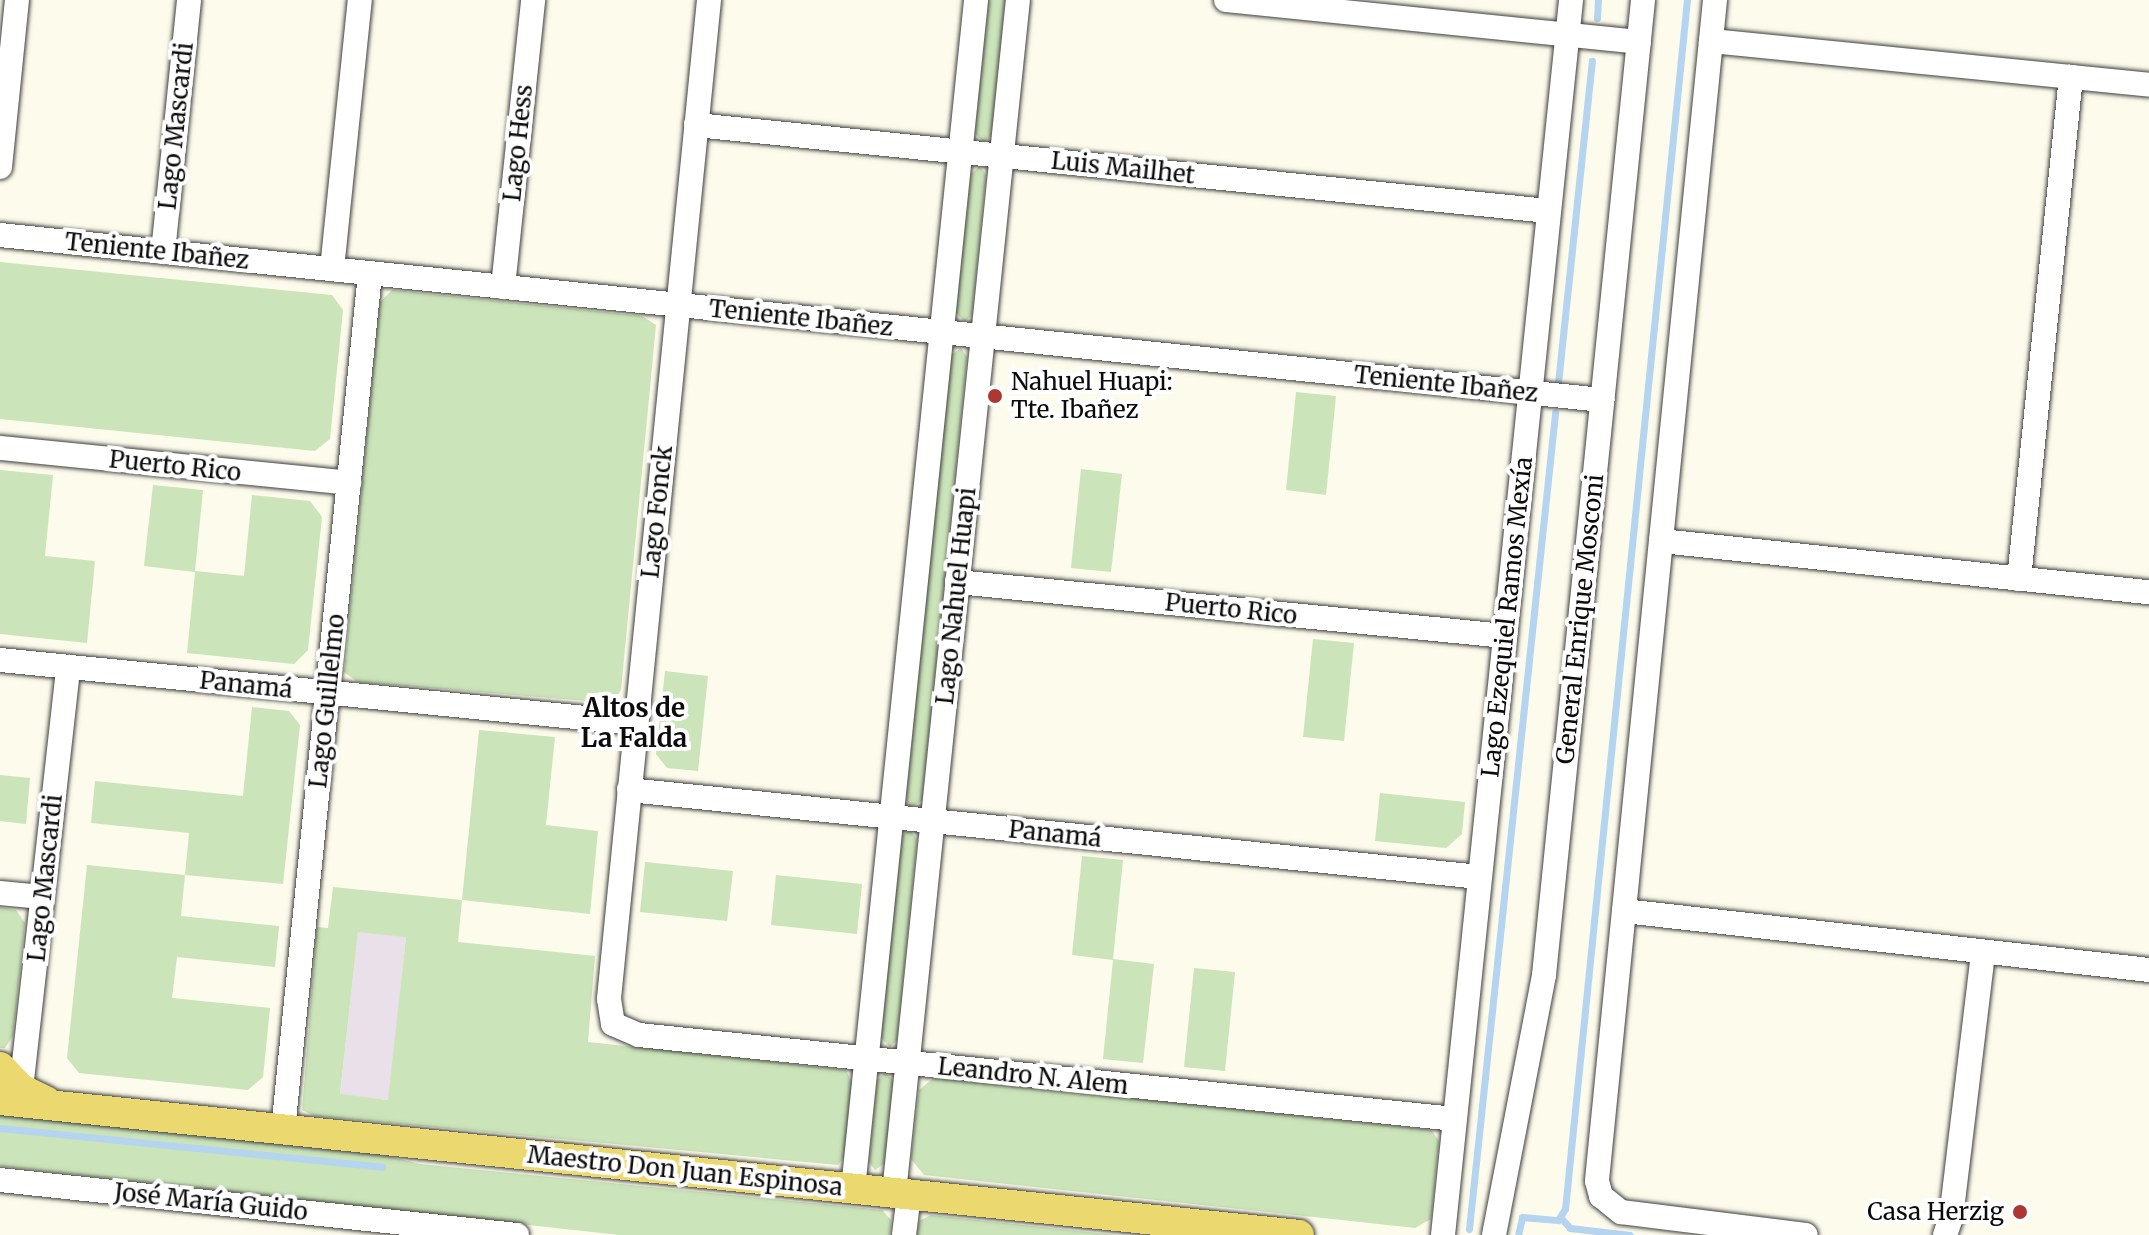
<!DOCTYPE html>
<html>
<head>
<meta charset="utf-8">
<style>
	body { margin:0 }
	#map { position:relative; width:2149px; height:1235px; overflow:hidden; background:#fdfbeb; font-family:Merriweather,serif }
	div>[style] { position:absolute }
	.industrial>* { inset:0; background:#e9e0e9 }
	.green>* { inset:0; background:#cbe4b9 }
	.stream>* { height:7px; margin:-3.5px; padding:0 3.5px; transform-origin:3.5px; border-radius:3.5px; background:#b5d4ef }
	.roads { filter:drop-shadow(0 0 2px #3e3e3e) drop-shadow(0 0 2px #3e3e3e) }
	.minor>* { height:24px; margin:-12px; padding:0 12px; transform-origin:12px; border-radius:12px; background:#fff }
	.major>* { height:30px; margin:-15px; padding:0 15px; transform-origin:15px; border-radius:15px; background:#ebd86e }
	.dots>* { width:22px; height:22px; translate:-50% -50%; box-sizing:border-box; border:4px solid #fff; border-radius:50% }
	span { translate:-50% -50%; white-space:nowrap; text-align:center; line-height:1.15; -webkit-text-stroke:8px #fff; paint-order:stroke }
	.street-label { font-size:24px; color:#0b0b0b }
	.poi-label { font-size:24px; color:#0b0b0b }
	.left { translate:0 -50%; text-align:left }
	.right { translate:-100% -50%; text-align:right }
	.neighbourhood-label { font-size:26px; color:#0b0b0b; font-weight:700 }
</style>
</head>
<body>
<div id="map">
	<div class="industrial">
		<i style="clip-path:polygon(358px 931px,406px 936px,389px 1100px,340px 1095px)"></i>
	</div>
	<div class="green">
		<i style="clip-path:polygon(989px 0,1005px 0,991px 136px,984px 142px,975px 134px)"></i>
		<i style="clip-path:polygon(980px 166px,986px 175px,972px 315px,965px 322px,956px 313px,971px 174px)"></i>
		<i style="clip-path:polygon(0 262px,332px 295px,343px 310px,330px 439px,315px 451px,0 419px)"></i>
		<i style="clip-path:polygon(392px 290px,642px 316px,656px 325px,621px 690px,612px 703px,358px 682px,344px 672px,380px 302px)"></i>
		<i style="clip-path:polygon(961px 348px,967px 357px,922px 801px,910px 807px,906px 800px,951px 355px)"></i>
		<i style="clip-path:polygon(1296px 392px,1336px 396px,1326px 495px,1286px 490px)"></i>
		<i style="clip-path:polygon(1081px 469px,1122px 474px,1111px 572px,1071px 568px)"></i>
		<i style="clip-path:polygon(0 470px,53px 475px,45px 556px,95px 561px,87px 643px,0 634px)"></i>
		<i style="clip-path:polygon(153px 485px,203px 490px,195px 571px,244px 576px,252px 495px,310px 501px,322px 517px,308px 650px,294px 664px,187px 653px,195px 572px,144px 566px)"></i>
		<i style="clip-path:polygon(1313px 639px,1354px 643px,1344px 741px,1303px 737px)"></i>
		<i style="clip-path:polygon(665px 671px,708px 676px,698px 771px,667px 768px,656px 754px)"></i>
		<i style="clip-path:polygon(252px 707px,289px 711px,300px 725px,283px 884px,185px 875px,181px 916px,279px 926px,275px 967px,177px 957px,172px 998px,270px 1008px,263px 1077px,248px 1090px,79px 1073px,67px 1058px,87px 865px,185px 875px,189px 833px,91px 823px,95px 781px,243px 796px)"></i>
		<i style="clip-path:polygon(evenodd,479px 730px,555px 737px,546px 825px,598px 831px,590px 914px,462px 900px,458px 942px,595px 956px,588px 1042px,846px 1070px,852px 1083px,844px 1157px,838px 1165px,315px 1116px,302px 1110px,317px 927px,328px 928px,333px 887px,462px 900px,479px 730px,358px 932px,406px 937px,388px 1100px,340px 1094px,358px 932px)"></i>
		<i style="clip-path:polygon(0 775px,30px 778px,26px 824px,0 821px)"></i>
		<i style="clip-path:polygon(1380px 793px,1465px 802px,1462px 834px,1446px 848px,1375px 841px)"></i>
		<i style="clip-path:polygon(910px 830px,917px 839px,897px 1040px,890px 1047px,881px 1038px,902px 835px)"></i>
		<i style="clip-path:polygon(1082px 856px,1123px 860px,1113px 959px,1154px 964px,1143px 1063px,1103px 1059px,1113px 960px,1072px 955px)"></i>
		<i style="clip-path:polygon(645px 862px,733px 871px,727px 921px,640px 912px)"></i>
		<i style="clip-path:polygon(776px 875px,862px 884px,857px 934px,771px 925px)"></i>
		<i style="clip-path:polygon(0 907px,16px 910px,25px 923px,13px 1036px,5px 1048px,0 1048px)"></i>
		<i style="clip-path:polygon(1194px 968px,1235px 972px,1225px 1071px,1184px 1067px)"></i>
		<i style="clip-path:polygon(886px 1072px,893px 1081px,885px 1163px,875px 1170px,869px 1162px,877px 1080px)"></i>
		<i style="clip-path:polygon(935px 1077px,1431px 1130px,1439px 1141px,1431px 1219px,1415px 1228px,924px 1175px,911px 1159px,919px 1090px)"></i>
		<i style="clip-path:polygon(0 1113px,364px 1150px,420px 1164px,882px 1210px,891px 1220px,890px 1235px,619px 1235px,0 1166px)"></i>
		<i style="clip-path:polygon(931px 1215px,1116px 1235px,917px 1235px,919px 1221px)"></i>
	</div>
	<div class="stream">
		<i style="left:1597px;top:18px;width:18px;rotate:-87deg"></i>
		<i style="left:1558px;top:383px;width:324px;rotate:-84deg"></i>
		<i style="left:0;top:1128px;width:384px;rotate:5.8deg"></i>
		<i style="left:1561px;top:1218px;width:13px;rotate:48deg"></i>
		<i style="left:1570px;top:1228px;width:60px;rotate:6.7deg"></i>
		<i style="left:1469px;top:1229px;width:821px;rotate:-83.98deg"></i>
		<i style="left:1518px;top:1235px;width:18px;rotate:-77deg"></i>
		<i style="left:1522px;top:1217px;width:36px;rotate:5deg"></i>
		<i style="left:1558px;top:1220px;width:13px;rotate:-58deg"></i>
		<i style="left:1565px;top:1209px;width:1215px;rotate:-84.24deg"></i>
	</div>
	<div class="roads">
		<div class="minor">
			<i style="left:709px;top:0;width:1004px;rotate:95.72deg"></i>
			<i style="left:609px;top:999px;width:25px;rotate:81deg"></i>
			<i style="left:613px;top:1024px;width:28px;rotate:23deg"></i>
			<i style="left:639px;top:1035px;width:820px;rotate:5.88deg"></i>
			<i style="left:1226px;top:0;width:415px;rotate:5.8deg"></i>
			<i style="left:1715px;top:0;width:1187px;rotate:95.71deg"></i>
			<i style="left:1597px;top:1181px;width:16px;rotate:75deg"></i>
			<i style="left:1601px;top:1196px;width:26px;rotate:39deg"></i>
			<i style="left:1621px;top:1212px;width:186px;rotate:7.1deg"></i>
			<i style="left:1711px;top:41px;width:440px;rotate:5.7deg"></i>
			<i style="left:696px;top:125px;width:857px;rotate:5.76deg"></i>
			<i style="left:0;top:167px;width:168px;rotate:-84.2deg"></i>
			<i style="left:0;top:235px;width:1611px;rotate:5.88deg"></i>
			<i style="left:163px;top:252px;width:253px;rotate:-84.1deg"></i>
			<i style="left:332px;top:269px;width:270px;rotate:-84.1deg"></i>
			<i style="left:503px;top:287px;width:289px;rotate:-84deg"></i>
			<i style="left:0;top:448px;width:351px;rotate:5.7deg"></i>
			<i style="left:1661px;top:541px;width:491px;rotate:6deg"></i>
			<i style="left:2019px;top:579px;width:505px;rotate:-84.09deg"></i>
			<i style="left:957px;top:582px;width:551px;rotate:5.63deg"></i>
			<i style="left:0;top:660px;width:639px;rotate:5.66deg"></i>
			<i style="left:629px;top:790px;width:855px;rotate:5.84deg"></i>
			<i style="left:0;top:893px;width:42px;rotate:5.4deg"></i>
			<i style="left:1624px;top:911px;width:528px;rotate:6.41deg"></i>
			<i style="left:21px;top:1089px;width:425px;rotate:-83.6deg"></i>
			<i style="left:283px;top:1130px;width:861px;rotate:-84.2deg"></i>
			<i style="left:0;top:1180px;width:520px;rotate:6.07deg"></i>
			<i style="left:853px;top:1189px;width:1195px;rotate:-84.09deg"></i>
			<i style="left:894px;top:1193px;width:1199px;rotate:-84.07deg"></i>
			<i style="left:904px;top:1235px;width:41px;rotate:-83deg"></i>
			<i style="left:1443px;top:1235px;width:1242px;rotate:-84.08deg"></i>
			<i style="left:1494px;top:1235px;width:265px;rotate:-79.1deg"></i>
			<i style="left:1544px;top:975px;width:980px;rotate:-84.2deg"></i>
			<i style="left:1945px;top:1235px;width:18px;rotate:-71deg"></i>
			<i style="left:1951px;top:1218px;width:268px;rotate:-83.1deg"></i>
		</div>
		<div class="major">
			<i style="left:0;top:1067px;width:30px;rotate:46deg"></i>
			<i style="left:21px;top:1089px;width:28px;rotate:26deg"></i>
			<i style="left:0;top:1100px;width:1306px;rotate:5.93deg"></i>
		</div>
	</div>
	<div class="dots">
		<i style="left:995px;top:396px;background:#ad3732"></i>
		<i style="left:2020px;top:1212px;background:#ad3732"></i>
	</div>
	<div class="street-label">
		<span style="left:176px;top:126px;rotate:-84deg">Lago Mascardi</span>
		<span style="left:518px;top:143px;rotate:-84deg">Lago Hess</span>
		<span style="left:1123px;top:168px;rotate:6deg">Luis Mailhet</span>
		<span style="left:157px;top:251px;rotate:6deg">Teniente Ibañez</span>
		<span style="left:801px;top:318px;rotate:6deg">Teniente Ibañez</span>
		<span style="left:1446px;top:384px;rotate:6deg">Teniente Ibañez</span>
		<span style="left:175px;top:466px;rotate:6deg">Puerto Rico</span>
		<span style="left:657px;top:512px;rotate:-84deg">Lago Fonck</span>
		<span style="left:956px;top:596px;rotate:-84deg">Lago Nahuel Huapi</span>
		<span style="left:1231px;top:609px;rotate:6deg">Puerto Rico</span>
		<span style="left:1507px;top:617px;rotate:-84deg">Lago Ezequiel Ramos Mexía</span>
		<span style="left:1580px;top:619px;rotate:-84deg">General Enrique Mosconi</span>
		<span style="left:246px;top:685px;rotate:6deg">Panamá</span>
		<span style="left:327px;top:701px;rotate:-84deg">Lago Guillelmo</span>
		<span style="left:1055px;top:834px;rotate:6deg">Panamá</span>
		<span style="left:45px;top:878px;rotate:-84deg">Lago Mascardi</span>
		<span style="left:1033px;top:1076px;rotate:6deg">Leandro N. Alem</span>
		<span style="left:685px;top:1171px;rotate:6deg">Maestro Don Juan Espinosa</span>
		<span style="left:211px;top:1202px;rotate:6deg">José María Guido</span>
	</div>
	<div class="poi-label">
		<span class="left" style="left:1011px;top:396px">Nahuel Huapi:<br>Tte. Ibañez</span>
		<span class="right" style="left:2004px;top:1212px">Casa Herzig</span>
	</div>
	<div class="neighbourhood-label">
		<span style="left:634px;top:723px">Altos de<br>La Falda</span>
	</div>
</div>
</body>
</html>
